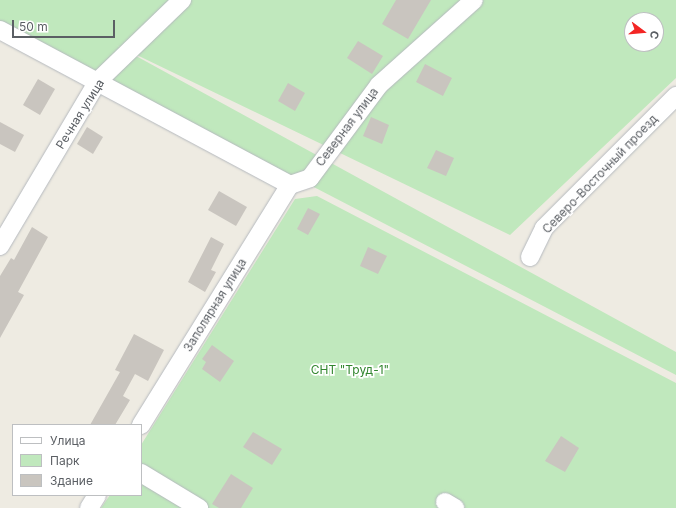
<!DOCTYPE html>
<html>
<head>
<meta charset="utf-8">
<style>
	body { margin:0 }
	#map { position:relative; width:676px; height:508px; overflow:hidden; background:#eeebe2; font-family:Inter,sans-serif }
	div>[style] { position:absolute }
	.green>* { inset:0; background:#c0e8bd }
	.building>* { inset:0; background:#c9c5bf }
	.roads { filter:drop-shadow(0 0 1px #b5b9be) drop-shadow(0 0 1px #b5b9be) }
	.minor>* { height:18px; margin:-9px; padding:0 9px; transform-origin:9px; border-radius:9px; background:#fff }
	span { translate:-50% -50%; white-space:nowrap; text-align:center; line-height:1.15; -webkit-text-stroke:3.5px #fff; paint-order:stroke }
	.street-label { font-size:12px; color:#5b5f64 }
	.park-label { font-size:12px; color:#32862f }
	.legend { position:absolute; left:12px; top:424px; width:130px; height:72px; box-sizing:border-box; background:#fff; border:1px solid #bdbfc1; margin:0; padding:5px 7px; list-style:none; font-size:12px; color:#5b5f64 }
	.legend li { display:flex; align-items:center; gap:8px; height:20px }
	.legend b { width:20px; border:1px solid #bdbfc1 }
	.north { position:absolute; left:624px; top:12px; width:40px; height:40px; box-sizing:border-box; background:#fff; border:1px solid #bdbfc1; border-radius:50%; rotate:106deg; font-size:11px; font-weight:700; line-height:16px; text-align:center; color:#5b5f64 }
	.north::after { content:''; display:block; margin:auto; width:14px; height:18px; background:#f32524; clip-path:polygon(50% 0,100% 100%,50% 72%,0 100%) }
	.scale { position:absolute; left:12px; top:20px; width:103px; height:18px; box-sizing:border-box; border:2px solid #5b5f64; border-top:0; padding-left:5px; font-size:12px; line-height:14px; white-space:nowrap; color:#5b5f64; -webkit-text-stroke:3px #fff; paint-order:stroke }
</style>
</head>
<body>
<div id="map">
	<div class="green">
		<i style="clip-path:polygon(evenodd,0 0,676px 0,676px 78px,510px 235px,116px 45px,676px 352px,676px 375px,0 24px,0 0,632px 20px,656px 20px,656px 44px,632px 44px,632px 20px)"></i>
		<i style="clip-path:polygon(317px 196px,676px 383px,676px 508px,101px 508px,110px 495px,141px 495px,141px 445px,295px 199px)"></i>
	</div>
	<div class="building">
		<i style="clip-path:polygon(396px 0,431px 0,408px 39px,382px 24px)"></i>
		<i style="clip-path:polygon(358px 41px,383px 56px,372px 74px,347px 58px)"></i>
		<i style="clip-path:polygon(425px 64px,452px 78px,443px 96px,416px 82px)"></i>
		<i style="clip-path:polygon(38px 79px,55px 89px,40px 115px,23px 105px)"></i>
		<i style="clip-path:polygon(288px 83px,305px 93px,295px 111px,278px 101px)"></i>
		<i style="clip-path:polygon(371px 117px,389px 125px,382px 144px,363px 136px)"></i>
		<i style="clip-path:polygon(0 122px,24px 135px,15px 152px,0 144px)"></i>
		<i style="clip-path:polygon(87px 127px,103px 137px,93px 154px,77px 144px)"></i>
		<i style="clip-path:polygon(436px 150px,454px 158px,446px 176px,427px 168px)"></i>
		<i style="clip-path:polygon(219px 191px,247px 207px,236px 226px,208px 210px)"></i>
		<i style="clip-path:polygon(308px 208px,320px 214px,308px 235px,297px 229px)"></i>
		<i style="clip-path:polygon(32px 227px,48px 237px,18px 292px,24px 295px,0 338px,0 276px,11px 258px,14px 260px)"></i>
		<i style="clip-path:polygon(211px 237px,224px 244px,211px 270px,216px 272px,205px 292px,188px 282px)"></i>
		<i style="clip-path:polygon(368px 247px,387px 256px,378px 274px,360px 266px)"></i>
		<i style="clip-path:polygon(134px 334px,164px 350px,148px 381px,135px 374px,123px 396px,130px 400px,115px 425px,90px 425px,120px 372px,115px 370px)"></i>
		<i style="clip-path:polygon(212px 345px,234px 361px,220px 382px,202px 369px,206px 362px,202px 359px)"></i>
		<i style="clip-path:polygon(253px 432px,282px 449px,272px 465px,243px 447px)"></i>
		<i style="clip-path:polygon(561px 436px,579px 448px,565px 472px,545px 461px)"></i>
		<i style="clip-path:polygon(231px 474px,253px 488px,241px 508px,219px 508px,212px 504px)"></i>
	</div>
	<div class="roads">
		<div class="minor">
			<i style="left:0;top:30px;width:329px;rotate:28.1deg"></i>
			<i style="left:290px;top:185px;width:21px;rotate:-19deg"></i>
			<i style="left:310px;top:178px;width:116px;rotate:-53.4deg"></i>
			<i style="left:379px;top:85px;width:127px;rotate:-41.8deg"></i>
			<i style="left:0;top:246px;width:192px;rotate:-59.3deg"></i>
			<i style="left:98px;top:81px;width:117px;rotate:-44deg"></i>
			<i style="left:530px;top:257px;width:32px;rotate:-64deg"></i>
			<i style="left:544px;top:228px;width:187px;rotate:-45deg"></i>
			<i style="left:141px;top:425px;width:282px;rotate:-58.2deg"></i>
			<i style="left:141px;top:473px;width:68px;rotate:31.1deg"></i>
			<i style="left:445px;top:502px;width:12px;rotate:31deg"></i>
			<i style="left:89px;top:508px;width:15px;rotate:-58deg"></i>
		</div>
	</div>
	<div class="street-label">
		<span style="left:80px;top:114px;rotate:-58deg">Речная улица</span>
		<span style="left:347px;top:127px;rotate:-53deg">Северная улица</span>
		<span style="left:600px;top:174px;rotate:-46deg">Северо-Восточный проезд</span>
		<span style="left:215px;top:305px;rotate:-58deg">Заполярная улица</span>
	</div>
	<div class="park-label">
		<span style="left:350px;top:370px">СНТ "Труд-1"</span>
	</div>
	<ul class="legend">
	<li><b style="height:5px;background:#fff"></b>Улица</li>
	<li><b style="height:11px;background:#c0e8bd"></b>Парк</li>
	<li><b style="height:11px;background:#c9c5bf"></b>Здание</li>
	</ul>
	<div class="north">С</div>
	<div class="scale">50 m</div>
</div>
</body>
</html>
